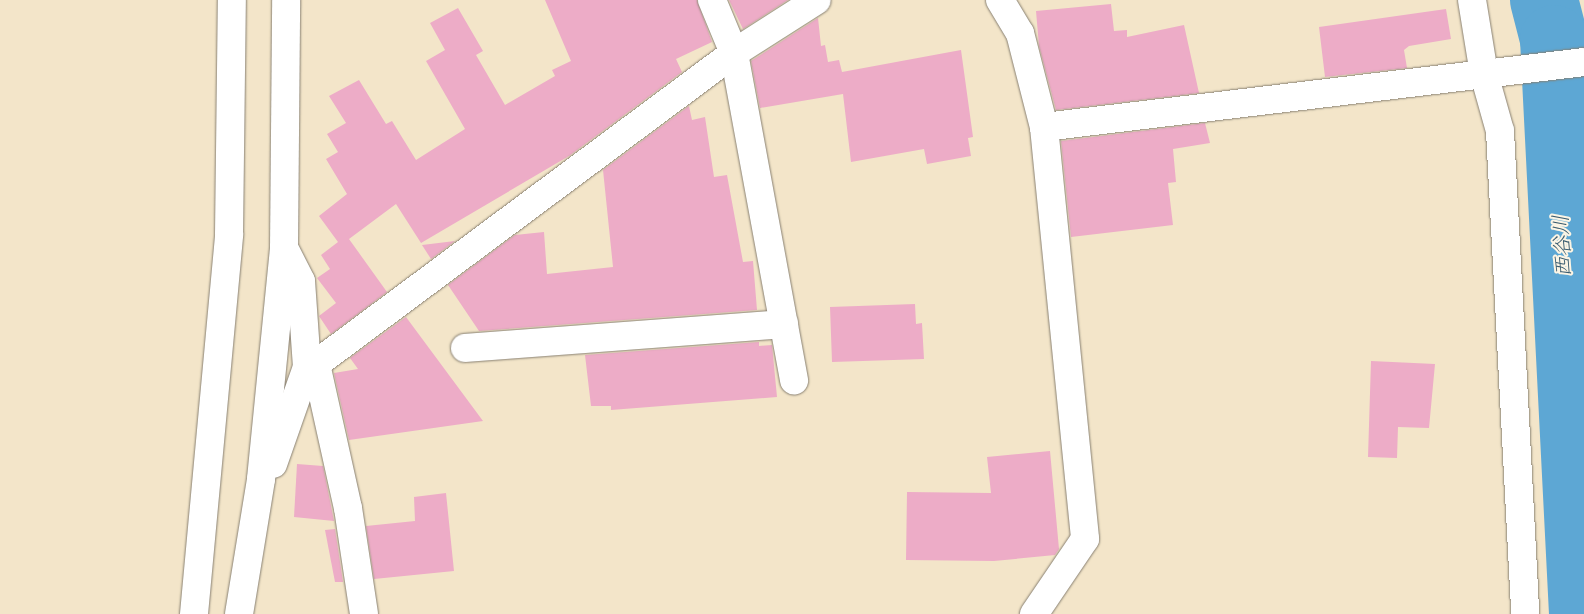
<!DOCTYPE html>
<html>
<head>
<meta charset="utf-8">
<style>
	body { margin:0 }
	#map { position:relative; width:1584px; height:614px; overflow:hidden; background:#f3e5c9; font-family:"Indie Flower","Klee One",sans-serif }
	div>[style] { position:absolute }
	.river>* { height:68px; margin:-34px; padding:0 34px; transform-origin:34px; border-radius:34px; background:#5da7d4 }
	.building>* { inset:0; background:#edacc7 }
	.roads { filter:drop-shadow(0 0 1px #888072) drop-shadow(0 0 1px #888072) }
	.minor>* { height:28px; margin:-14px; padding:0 14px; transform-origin:14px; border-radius:14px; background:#fff }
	span { translate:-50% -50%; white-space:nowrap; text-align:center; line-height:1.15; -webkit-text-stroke:4px #fcf5e5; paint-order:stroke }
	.water-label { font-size:21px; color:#395b6f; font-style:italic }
</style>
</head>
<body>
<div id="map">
	<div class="river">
		<i style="left:1544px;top:0;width:40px;rotate:75.6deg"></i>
		<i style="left:1554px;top:39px;width:576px;rotate:87.11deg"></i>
	</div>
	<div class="building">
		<i style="clip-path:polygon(545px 0,697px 0,712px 42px,676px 59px,682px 72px,569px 156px,421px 243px,396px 204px,349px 239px,387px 292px,331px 334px,319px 316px,336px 303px,317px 278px,330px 269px,321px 255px,338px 242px,319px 216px,347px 194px,326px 159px,338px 152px,327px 134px,346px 123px,329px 96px,359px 80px,386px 124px,392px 121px,416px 160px,465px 129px,426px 61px,445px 50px,430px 23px,458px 8px,483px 51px,476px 55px,505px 105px,555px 76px,552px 70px,571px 61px)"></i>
		<i style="clip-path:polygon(729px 0,788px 0,743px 29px)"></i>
		<i style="clip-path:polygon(1111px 4px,1114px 31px,1127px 30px,1127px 37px,1184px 25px,1199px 93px,1056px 110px,1039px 46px,1036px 11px)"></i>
		<i style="clip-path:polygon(1446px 9px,1451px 39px,1409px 46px,1404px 50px,1407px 68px,1325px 77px,1319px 27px)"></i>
		<i style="clip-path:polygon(818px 18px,821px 46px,825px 45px,828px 62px,839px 60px,842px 72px,961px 50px,973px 137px,968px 138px,971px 156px,927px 164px,924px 149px,851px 162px,843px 94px,760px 108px,751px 61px)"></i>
		<i style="clip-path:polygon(689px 106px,692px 120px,705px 117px,714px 177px,727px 175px,743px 262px,753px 261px,757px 310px,479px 331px,448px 285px,515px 235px,544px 232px,547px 274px,613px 267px,603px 170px)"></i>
		<i style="clip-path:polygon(1205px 123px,1210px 143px,1173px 149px,1176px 182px,1168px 183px,1173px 225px,1071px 237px,1061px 141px)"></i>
		<i style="clip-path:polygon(455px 241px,431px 259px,422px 245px)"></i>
		<i style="clip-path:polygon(915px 304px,916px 324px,922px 323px,924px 359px,832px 362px,830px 307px)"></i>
		<i style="clip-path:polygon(406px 317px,483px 421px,349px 440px,334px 373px,358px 369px,350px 358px)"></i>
		<i style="clip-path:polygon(759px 342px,759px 346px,772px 345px,777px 397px,611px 410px,611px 406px,591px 406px,585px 355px)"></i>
		<i style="clip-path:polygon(1371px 361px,1435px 364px,1429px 428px,1398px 427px,1397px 458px,1368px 457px)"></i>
		<i style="clip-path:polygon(1050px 451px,1059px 549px,1055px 555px,994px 561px,906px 560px,907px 492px,991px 493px,987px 457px)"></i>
		<i style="clip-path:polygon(297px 464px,323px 466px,334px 521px,294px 517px)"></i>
		<i style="clip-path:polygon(446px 493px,454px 571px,374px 579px,366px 526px,415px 521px,414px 497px)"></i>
		<i style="clip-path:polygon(335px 529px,343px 582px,335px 582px,325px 530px)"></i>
	</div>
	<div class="roads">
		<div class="minor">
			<i style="left:712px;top:0;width:57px;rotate:67.5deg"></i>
			<i style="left:734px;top:53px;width:333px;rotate:79.6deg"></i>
			<i style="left:1000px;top:0;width:39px;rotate:59deg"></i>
			<i style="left:1020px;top:33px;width:97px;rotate:75.7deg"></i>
			<i style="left:1044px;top:127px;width:414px;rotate:84.3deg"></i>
			<i style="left:1085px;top:539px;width:91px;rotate:124.2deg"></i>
			<i style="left:1472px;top:0;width:75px;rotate:80.8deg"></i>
			<i style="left:1484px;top:74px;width:59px;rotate:74.3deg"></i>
			<i style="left:1500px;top:131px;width:484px;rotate:87deg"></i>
			<i style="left:1044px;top:127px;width:544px;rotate:-6.86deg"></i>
			<i style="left:465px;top:348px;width:320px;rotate:-4.3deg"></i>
			<i style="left:316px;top:364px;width:148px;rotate:77.5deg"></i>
			<i style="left:348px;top:508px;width:107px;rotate:81.4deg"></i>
			<i style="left:307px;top:367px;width:9px;rotate:-18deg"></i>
			<i style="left:316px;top:364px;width:521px;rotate:-36.65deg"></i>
			<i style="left:734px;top:53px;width:98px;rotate:-32.6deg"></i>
			<i style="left:273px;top:464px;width:103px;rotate:-70.7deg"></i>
			<i style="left:307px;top:367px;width:86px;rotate:-94deg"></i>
			<i style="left:301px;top:281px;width:37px;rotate:-117deg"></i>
			<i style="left:194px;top:614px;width:382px;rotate:-84.7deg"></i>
			<i style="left:229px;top:234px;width:234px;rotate:-89.3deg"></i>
			<i style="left:239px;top:614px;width:137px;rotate:-80.7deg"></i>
			<i style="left:261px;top:479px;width:232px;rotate:-84.3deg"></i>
			<i style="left:284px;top:248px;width:248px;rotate:-89.5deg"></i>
		</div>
	</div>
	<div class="water-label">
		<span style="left:1564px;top:246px;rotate:-93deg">西谷川</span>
	</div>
</div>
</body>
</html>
